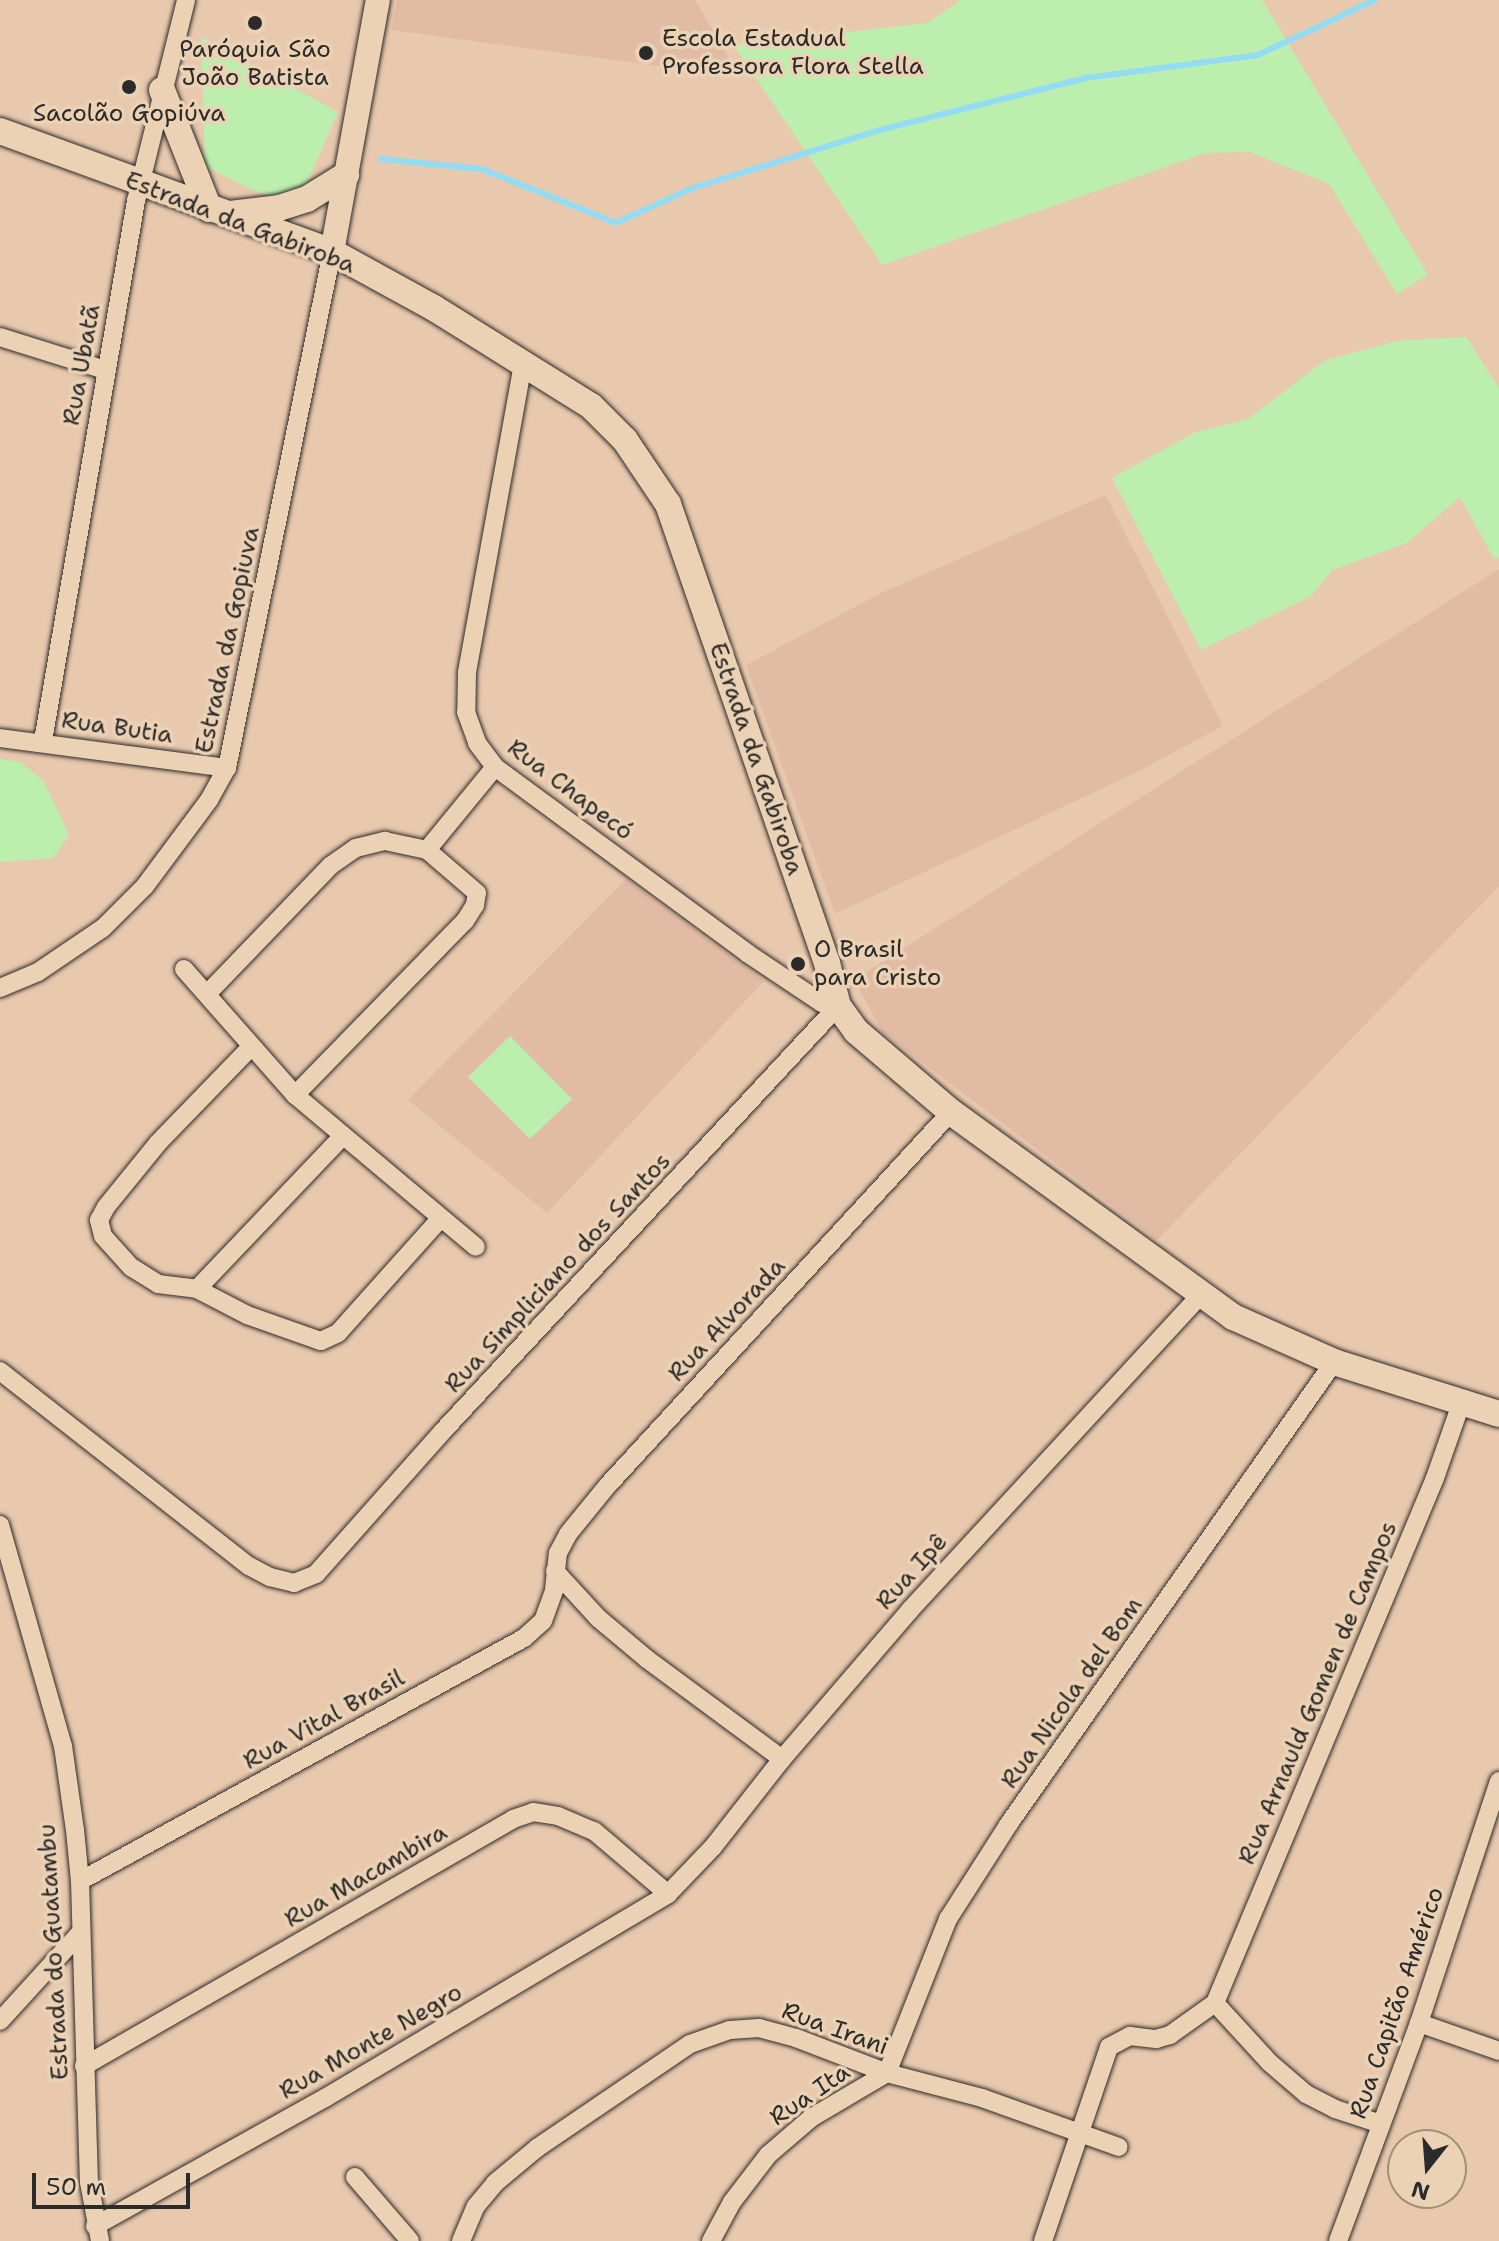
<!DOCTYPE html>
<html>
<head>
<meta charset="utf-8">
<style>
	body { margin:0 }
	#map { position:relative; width:1499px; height:2241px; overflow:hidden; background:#e9c9ae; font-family:"Shantell Sans",sans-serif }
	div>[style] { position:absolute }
	.built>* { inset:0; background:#e2bba5 }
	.green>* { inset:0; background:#bceead }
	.stream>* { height:6px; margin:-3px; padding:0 3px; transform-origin:3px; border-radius:3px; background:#93ddf4 }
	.roads { filter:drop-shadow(0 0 2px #2b2b2b) drop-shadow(0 0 2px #2b2b2b) }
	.minor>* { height:18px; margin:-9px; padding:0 9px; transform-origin:9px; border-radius:9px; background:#ecd2b4 }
	.tertiary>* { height:24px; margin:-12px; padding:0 12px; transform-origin:12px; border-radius:12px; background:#ecd2b4 }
	.secondary>* { height:26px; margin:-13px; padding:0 13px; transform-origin:13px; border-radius:13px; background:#ecd2b4 }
	.dots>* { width:22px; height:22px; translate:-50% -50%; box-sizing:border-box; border:4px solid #ecd2b4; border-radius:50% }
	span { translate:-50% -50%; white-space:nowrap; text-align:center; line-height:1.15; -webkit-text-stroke:7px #ecd2b4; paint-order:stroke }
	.poi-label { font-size:24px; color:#2b2b2b }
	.left { translate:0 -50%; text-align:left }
	.street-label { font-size:24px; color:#2b2b2b }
	.north { position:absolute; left:1387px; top:2129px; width:80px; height:80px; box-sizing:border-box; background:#ecd2b4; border:2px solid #9f8f7d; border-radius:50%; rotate:197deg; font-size:22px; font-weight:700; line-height:32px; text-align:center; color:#2b2b2b }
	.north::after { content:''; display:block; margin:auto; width:28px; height:36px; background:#2b2b2b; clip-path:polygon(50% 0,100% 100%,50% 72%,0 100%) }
	.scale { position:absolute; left:32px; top:2173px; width:158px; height:36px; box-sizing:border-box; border:4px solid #2b2b2b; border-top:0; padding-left:10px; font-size:24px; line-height:28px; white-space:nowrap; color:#2b2b2b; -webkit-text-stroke:6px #ecd2b4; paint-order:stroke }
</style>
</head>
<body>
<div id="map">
	<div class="built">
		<i style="clip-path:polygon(397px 0,695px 0,740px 77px,391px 30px)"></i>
		<i style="clip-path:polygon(1106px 495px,1223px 726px,1135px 773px,835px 914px,746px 665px,881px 593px)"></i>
		<i style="clip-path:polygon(1499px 569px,1499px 886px,1157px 1240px,882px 1032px,854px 980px)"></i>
		<i style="clip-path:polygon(626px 879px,764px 981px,547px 1213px,408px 1100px)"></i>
	</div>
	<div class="green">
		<i style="clip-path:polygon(960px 0,1262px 0,1428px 275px,1397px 294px,1329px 184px,1250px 152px,1206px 153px,882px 265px,733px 44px,928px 23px)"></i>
		<i style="clip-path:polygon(201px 37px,338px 112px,305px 188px,278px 196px,259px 193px,205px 166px)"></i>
		<i style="clip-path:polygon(1466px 337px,1499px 388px,1499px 556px,1494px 559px,1460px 497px,1407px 543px,1332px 570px,1311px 596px,1201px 650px,1112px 478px,1196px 432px,1248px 419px,1324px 361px,1396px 341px)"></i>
		<i style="clip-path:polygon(0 759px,20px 762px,43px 780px,69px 835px,53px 858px,0 862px)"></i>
		<i style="clip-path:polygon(510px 1036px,572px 1099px,530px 1139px,468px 1077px)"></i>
	</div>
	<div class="stream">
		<i style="left:381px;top:159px;width:101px;rotate:5.7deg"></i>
		<i style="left:482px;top:169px;width:144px;rotate:21.9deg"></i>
		<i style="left:616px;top:223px;width:81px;rotate:-24.7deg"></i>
		<i style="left:690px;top:189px;width:195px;rotate:-17.3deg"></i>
		<i style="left:876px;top:131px;width:217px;rotate:-14.2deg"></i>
		<i style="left:1086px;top:78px;width:174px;rotate:-7.6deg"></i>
		<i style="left:1258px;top:55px;width:129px;rotate:-25.2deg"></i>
	</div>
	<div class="roads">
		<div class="minor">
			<i style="left:0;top:337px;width:110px;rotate:17.4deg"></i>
			<i style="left:523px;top:364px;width:314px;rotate:100.3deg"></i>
			<i style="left:467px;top:673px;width:39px;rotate:91deg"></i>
			<i style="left:466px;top:712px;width:33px;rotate:70deg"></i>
			<i style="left:477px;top:743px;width:30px;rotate:53deg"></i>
			<i style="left:495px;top:767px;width:313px;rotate:36.4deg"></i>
			<i style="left:747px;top:953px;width:90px;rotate:33.7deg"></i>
			<i style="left:822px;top:1003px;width:16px;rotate:11deg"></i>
			<i style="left:0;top:738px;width:229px;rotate:7.5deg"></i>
			<i style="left:43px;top:741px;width:548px;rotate:-80.23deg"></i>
			<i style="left:136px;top:201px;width:207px;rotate:-76deg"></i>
			<i style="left:184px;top:969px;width:168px;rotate:48.6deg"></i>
			<i style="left:295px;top:1095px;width:236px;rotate:40deg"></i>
			<i style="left:0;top:988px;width:41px;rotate:-22.8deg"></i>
			<i style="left:38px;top:972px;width:78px;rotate:-34.1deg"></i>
			<i style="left:103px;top:928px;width:59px;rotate:-45deg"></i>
			<i style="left:145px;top:886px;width:107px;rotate:-53.3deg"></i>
			<i style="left:209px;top:800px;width:37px;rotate:-61deg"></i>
			<i style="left:227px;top:768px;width:527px;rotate:-78.5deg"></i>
			<i style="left:207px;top:994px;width:178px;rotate:-46.1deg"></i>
			<i style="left:330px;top:866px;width:32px;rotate:-35deg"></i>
			<i style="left:356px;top:848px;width:30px;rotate:-14deg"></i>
			<i style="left:385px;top:841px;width:43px;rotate:12.1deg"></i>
			<i style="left:427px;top:850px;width:107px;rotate:-50.7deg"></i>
			<i style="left:250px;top:1048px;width:132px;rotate:134.1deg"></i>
			<i style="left:158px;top:1143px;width:82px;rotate:129.1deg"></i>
			<i style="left:106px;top:1207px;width:15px;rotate:118deg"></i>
			<i style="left:99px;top:1220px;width:16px;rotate:76deg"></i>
			<i style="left:103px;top:1236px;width:42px;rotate:47.9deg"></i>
			<i style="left:131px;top:1267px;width:32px;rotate:32deg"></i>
			<i style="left:158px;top:1284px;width:39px;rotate:7deg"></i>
			<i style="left:197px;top:1289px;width:56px;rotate:27.5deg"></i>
			<i style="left:247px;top:1315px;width:78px;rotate:19.4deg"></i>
			<i style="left:321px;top:1341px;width:19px;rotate:-25deg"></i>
			<i style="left:338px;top:1333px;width:153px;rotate:-48.2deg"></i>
			<i style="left:295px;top:1095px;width:243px;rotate:-45.7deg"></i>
			<i style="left:465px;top:921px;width:19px;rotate:-58deg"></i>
			<i style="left:475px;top:905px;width:12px;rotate:-81deg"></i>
			<i style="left:477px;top:893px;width:66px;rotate:-139.3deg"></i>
			<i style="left:197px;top:1289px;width:210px;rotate:-46.4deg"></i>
			<i style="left:0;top:1371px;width:316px;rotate:38.1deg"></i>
			<i style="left:249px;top:1566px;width:24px;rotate:28deg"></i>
			<i style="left:270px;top:1577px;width:25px;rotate:14deg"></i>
			<i style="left:294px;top:1583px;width:24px;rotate:-22deg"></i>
			<i style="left:316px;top:1574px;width:191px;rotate:-48.4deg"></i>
			<i style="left:443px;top:1431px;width:580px;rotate:-47.1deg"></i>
			<i style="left:0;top:1525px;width:230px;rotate:74.1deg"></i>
			<i style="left:63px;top:1746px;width:85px;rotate:81.9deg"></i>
			<i style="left:75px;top:1830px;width:51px;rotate:84.4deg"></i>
			<i style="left:80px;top:1881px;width:301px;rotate:88.3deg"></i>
			<i style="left:89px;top:2182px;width:60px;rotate:79.4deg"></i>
			<i style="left:555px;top:1571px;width:64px;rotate:47.5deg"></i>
			<i style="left:598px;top:1618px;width:64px;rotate:39.9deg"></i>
			<i style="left:647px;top:1659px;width:168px;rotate:36.5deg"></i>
			<i style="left:80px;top:1881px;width:506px;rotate:-28.69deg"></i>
			<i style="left:524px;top:1638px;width:25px;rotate:-42deg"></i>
			<i style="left:543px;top:1621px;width:33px;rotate:-70deg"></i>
			<i style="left:554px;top:1590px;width:37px;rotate:-84deg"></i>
			<i style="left:558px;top:1553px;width:21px;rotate:-62deg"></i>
			<i style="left:568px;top:1534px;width:63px;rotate:-50.8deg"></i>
			<i style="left:608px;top:1485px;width:507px;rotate:-47.4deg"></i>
			<i style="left:1215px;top:2003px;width:569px;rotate:-67.26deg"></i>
			<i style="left:1435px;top:1478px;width:82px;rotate:-70.7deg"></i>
			<i style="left:1215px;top:2003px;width:81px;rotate:47.5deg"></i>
			<i style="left:1270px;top:2063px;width:48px;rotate:40.7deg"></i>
			<i style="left:1306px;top:2094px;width:33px;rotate:27deg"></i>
			<i style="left:1335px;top:2109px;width:48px;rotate:18.1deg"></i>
			<i style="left:0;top:2021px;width:119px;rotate:-47.7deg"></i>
			<i style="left:1419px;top:2023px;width:85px;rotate:19.3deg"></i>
			<i style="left:84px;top:2066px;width:495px;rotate:-29.9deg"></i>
			<i style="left:513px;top:1819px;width:21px;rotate:-19deg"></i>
			<i style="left:533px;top:1812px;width:25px;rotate:9deg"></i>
			<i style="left:558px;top:1816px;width:39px;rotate:23deg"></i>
			<i style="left:594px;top:1831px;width:97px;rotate:40.4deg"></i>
			<i style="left:887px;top:2073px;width:166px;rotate:-68.4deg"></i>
			<i style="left:948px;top:1919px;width:112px;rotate:-57.4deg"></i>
			<i style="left:1008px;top:1825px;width:566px;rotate:-54.85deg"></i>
			<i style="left:355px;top:2177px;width:84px;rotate:49.3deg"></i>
			<i style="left:95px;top:2226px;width:263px;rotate:-29.1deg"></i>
			<i style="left:325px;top:2098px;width:399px;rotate:-30.7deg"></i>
			<i style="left:668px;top:1894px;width:65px;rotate:-46.2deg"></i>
			<i style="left:713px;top:1847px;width:112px;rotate:-51.9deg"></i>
			<i style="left:782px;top:1759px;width:196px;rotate:-49.3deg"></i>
			<i style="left:910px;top:1610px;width:432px;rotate:-47.3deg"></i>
			<i style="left:461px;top:2241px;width:38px;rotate:-67deg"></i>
			<i style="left:476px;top:2206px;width:30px;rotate:-50deg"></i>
			<i style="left:495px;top:2183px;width:55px;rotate:-39.8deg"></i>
			<i style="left:537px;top:2148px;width:185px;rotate:-34.2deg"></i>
			<i style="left:690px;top:2044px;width:42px;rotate:-19.3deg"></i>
			<i style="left:730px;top:2030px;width:29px;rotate:-4deg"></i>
			<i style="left:759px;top:2028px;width:38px;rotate:15deg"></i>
			<i style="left:796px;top:2038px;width:97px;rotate:21deg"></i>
			<i style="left:887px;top:2073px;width:98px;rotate:14.7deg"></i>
			<i style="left:982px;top:2098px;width:145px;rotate:19.7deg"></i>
			<i style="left:711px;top:2241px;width:44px;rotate:-61.7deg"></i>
			<i style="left:732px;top:2202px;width:59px;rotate:-52.5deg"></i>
			<i style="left:768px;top:2155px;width:57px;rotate:-40.7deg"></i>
			<i style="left:811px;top:2118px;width:88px;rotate:-30.6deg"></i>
			<i style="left:1043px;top:2241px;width:205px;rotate:-71.2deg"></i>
			<i style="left:1109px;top:2047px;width:24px;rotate:-28deg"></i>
			<i style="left:1130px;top:2036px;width:26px;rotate:7deg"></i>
			<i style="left:1156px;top:2039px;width:15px;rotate:-16deg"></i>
			<i style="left:1170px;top:2035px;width:55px;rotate:-35.4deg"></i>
			<i style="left:1338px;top:2241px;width:233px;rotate:-69.6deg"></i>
			<i style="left:1419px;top:2023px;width:255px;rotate:-71.7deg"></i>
		</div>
		<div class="tertiary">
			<i style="left:332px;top:252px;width:256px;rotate:-79.7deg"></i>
		</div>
		<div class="secondary">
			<i style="left:162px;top:90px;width:128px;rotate:68.4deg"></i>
			<i style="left:0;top:131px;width:353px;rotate:20deg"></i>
			<i style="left:332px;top:252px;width:116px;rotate:28.8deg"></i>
			<i style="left:434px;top:308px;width:185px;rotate:32deg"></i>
			<i style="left:591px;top:406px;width:48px;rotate:45deg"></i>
			<i style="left:625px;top:440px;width:77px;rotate:56.1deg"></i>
			<i style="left:668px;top:504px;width:486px;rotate:70.9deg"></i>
			<i style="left:827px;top:963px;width:44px;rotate:75.7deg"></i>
			<i style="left:838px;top:1006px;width:31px;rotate:54deg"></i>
			<i style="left:856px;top:1031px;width:125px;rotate:40.5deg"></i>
			<i style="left:951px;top:1112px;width:349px;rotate:36deg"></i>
			<i style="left:1233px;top:1317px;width:111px;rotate:24deg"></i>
			<i style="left:1334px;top:1362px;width:173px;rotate:17.5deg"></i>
			<i style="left:230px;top:214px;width:49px;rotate:-7deg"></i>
			<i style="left:279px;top:208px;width:29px;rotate:-18deg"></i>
			<i style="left:307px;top:199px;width:46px;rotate:-31.6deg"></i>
		</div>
	</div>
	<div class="dots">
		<i style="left:255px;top:23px;background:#2b2b2b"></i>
		<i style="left:646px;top:53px;background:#2b2b2b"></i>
		<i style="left:129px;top:87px;background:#2b2b2b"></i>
		<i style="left:798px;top:964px;background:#2b2b2b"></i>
	</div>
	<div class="poi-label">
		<span class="left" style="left:662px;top:53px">Escola Estadual<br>Professora Flora Stella</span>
		<span style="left:255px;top:64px">Paróquia São<br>João Batista</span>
		<span style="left:129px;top:114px">Sacolão Gopiúva</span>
		<span class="left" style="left:814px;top:964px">O Brasil<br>para Cristo</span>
	</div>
	<div class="street-label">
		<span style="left:240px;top:223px;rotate:21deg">Estrada da Gabiroba</span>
		<span style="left:82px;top:365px;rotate:-80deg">Rua Ubatã</span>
		<span style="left:228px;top:640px;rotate:-78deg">Estrada da Gopiuva</span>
		<span style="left:117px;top:728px;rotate:8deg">Rua Butia</span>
		<span style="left:756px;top:759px;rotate:71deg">Estrada da Gabiroba</span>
		<span style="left:570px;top:790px;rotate:37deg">Rua Chapecó</span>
		<span style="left:558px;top:1273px;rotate:-47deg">Rua Simpliciano dos Santos</span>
		<span style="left:727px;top:1320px;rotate:-47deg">Rua Alvorada</span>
		<span style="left:912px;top:1572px;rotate:-48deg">Rua Ipê</span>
		<span style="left:1072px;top:1693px;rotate:-55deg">Rua Nicola del Bom</span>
		<span style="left:1318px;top:1693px;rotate:-67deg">Rua Arnauld Gomen de Campos</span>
		<span style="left:324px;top:1720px;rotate:-29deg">Rua Vital Brasil</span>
		<span style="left:366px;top:1876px;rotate:-30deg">Rua Macambira</span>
		<span style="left:54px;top:1952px;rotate:-93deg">Estrada do Guatambu</span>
		<span style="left:1397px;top:2003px;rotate:-71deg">Rua Capitão Américo</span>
		<span style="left:835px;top:2029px;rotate:20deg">Rua Irani</span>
		<span style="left:371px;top:2042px;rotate:-30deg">Rua Monte Negro</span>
		<span style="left:810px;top:2095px;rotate:-34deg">Rua Ita</span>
	</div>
	<div class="north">N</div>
	<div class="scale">50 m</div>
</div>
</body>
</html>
